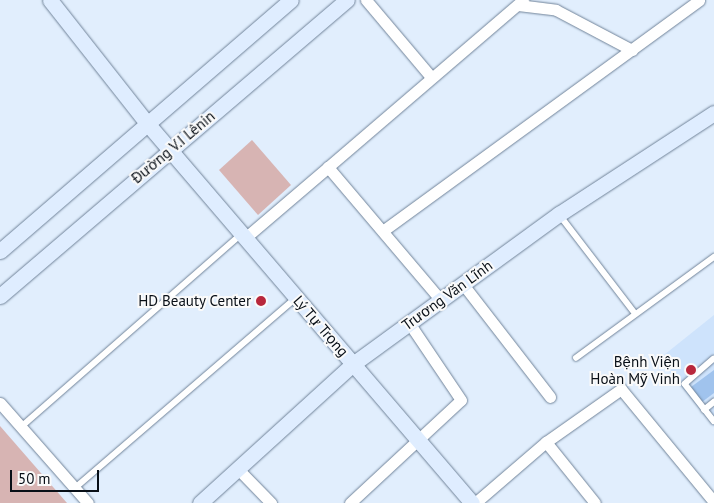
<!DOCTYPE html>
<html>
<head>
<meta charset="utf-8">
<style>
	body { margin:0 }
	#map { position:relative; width:714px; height:503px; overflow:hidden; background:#e1eefd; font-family:"PT Sans",sans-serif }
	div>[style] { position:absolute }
	.built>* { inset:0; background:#cee3fc }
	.green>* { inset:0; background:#a0c3ed }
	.building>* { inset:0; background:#d7b4b3 }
	.roads { filter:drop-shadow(0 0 1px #708399) drop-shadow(0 0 1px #708399) }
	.lane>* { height:5.5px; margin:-2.75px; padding:0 2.75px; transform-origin:2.75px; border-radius:2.75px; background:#fff }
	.street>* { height:11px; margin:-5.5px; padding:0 5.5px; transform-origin:5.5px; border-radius:5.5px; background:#fff }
	.secondary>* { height:15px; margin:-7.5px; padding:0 7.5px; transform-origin:7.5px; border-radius:7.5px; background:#dfedff }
	.dots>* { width:14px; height:14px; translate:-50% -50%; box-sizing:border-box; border:2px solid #fafafa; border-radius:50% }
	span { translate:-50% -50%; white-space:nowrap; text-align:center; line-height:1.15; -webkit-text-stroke:4px #fafafa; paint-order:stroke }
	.street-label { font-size:15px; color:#080f17 }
	.poi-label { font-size:15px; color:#080f17 }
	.right { translate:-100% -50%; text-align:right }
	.scale { position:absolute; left:10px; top:470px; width:89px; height:22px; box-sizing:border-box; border:2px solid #080f17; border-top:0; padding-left:6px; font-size:15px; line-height:18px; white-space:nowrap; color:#080f17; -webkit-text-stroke:4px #fafafa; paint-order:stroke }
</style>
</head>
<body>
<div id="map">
	<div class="built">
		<i style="clip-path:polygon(714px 315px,714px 427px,659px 359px)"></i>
	</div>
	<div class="green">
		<i style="clip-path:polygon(714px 370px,714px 393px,702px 402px,691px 387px)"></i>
	</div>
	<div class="building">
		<i style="clip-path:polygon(252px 140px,291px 185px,258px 215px,219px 170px)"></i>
		<i style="clip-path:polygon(0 426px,67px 503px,0 503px)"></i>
	</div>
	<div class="roads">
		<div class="lane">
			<i style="left:559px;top:214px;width:125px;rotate:52.5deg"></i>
			<i style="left:576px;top:358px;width:171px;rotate:-36.2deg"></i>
			<i style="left:714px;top:359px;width:38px;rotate:139deg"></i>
			<i style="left:685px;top:384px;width:47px;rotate:51.9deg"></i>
			<i style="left:704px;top:410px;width:13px;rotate:-39deg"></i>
			<i style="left:21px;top:427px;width:291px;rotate:-41.2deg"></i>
			<i style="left:75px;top:488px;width:291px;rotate:-40.7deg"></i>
		</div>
		<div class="street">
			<i style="left:366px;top:0;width:101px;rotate:49.8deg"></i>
			<i style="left:518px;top:5px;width:38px;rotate:7deg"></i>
			<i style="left:556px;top:10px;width:86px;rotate:27.8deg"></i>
			<i style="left:384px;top:230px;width:390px;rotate:-36.1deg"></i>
			<i style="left:245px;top:238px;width:109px;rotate:-40.5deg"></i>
			<i style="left:462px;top:283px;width:144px;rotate:52.3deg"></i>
			<i style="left:439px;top:298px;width:172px;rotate:-130.3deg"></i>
			<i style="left:328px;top:167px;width:257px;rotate:-40.6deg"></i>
			<i style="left:0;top:403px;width:133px;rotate:48.7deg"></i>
			<i style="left:546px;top:442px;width:78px;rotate:51.2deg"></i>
			<i style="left:237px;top:468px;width:49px;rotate:45.8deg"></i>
			<i style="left:350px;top:503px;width:151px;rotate:-42.9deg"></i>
			<i style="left:461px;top:400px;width:93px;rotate:-124deg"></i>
			<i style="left:475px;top:503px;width:94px;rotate:-40.7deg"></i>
			<i style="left:546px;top:442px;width:92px;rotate:-35.2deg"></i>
			<i style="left:621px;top:389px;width:146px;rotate:50.5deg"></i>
		</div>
		<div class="secondary">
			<i style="left:50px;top:0;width:155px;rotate:51.8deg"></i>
			<i style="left:146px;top:122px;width:501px;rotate:49.45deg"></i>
			<i style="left:0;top:251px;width:384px;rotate:-40.8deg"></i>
			<i style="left:0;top:296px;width:456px;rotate:-40.5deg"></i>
			<i style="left:200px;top:503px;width:207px;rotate:-42.3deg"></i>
			<i style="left:353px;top:364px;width:255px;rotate:-36.1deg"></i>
			<i style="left:559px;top:214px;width:185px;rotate:-33.1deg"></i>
		</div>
	</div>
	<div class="dots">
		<i style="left:261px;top:301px;background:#b8273c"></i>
		<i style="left:691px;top:370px;background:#b8273c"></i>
	</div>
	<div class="street-label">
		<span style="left:173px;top:147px;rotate:-40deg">Đường V.I Lênin</span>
		<span style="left:447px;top:295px;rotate:-36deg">Trương Văn Lĩnh</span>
		<span style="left:321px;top:326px;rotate:49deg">Lý Tự Trọng</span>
	</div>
	<div class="poi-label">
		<span class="right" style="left:251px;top:301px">HD Beauty Center</span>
		<span class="right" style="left:680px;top:370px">Bệnh Viện<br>Hoàn Mỹ Vinh</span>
	</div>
	<div class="scale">50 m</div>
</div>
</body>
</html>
